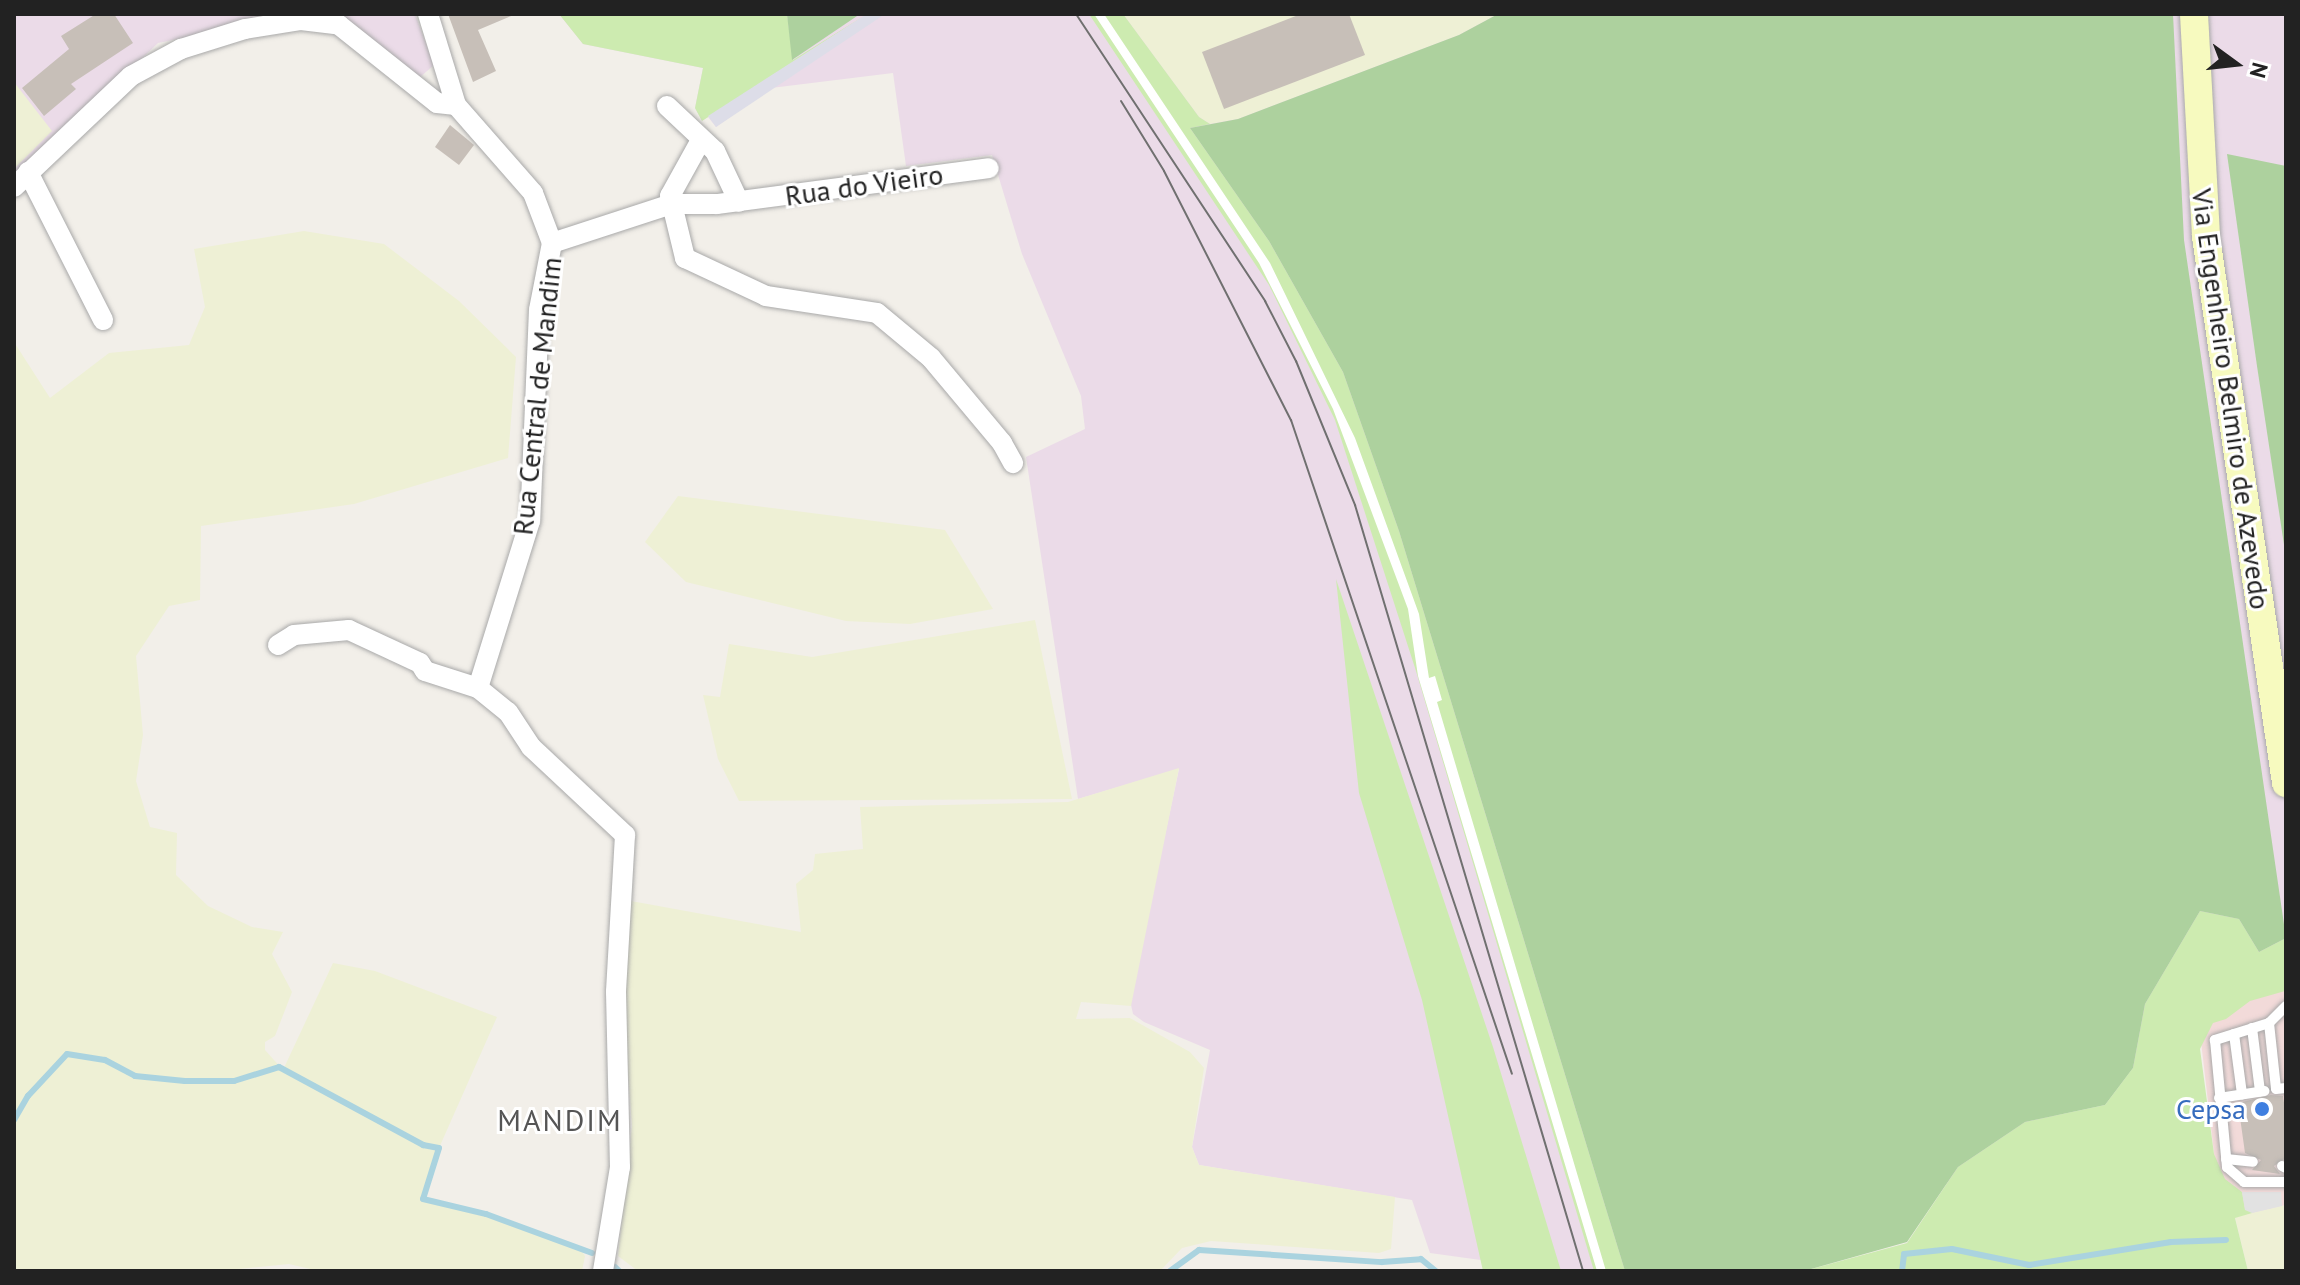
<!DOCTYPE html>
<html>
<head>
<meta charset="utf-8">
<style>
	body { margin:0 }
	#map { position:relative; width:2300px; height:1285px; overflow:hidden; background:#f2efe9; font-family:"PT Sans",sans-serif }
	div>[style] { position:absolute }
	.commercial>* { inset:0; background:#f2dad9 }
	.industrial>* { inset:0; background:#ebdbe8 }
	.farmland>* { inset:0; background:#eef0d5 }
	.grass>* { inset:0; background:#cdebb0 }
	.forest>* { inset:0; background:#add19e }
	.parking>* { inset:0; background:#e2e2e2 }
	.plaza>* { inset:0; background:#dddde8 }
	.pier>* { inset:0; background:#fff }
	.stream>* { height:6px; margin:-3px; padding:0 3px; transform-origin:3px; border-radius:3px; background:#aad3df }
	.building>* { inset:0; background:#c7bfb8 }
	.roads { filter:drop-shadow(0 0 2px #a9a9a9) drop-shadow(0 0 2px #a9a9a9) }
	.lane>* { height:10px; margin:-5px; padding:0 5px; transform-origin:5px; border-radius:5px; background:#fff }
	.street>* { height:20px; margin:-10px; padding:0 10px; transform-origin:10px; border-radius:10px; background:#fff }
	.secondary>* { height:28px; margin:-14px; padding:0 14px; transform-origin:14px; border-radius:14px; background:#f7fabf }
	.tram>* { height:2px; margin:-1px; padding:0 1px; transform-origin:1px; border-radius:1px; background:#707070 }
	.dots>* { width:22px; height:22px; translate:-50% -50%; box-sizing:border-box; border:4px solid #fff; border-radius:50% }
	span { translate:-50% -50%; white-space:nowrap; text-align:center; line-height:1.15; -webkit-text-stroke:6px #fff; paint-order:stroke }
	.street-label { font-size:28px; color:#222 }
	.shop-label { font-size:28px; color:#366cbe }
	.right { translate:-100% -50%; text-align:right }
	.neighbourhood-label { font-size:30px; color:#555; letter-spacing:2px }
	.frame { position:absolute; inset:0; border:16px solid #222; pointer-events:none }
	.north { position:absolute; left:2196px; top:24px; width:80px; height:80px; -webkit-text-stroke:6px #fff; paint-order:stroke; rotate:105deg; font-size:22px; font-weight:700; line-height:32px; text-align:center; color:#222 }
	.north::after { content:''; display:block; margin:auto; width:28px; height:36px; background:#222; clip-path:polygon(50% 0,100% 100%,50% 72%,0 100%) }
</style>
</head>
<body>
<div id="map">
	<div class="commercial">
		<i style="clip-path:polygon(2286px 982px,2286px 1205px,2227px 1219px,2217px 1179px,2199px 1024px)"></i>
	</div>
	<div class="industrial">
		<i style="clip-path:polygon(14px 14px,300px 14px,158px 43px,14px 182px)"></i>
		<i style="clip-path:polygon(333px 14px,415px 14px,434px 65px,419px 78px)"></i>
		<i style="clip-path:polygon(559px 14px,2286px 14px,2286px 982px,2245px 999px,1804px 1271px,1561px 1271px,1430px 1253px,1412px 1200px,1199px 1165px,1192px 1147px,1210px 1050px,1144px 1022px,1133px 1014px,1130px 1000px,1179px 769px,1078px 799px,1026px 457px,1085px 429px,1081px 396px,1022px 254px,992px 155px,906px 166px,893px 73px,771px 88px,716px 127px,708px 117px,702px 121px,695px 108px,703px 68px,583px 44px)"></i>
	</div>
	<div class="farmland">
		<i style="clip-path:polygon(1123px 14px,1498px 14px,1459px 35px,1238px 119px,1210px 124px,1199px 117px)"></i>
		<i style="clip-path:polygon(14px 82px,52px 131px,14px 169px)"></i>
		<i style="clip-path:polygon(304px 231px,384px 244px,459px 301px,516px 357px,508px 458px,354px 504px,201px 526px,200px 600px,169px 606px,136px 656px,143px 735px,136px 781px,150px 827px,177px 833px,176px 875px,208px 906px,252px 927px,283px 932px,272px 954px,292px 992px,275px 1036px,265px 1042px,265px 1050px,283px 1070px,333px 963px,375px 971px,497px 1017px,439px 1148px,423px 1199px,486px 1214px,579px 1247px,585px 1256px,582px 1271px,319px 1271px,289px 1264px,217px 1271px,14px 1271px,14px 342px,50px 398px,109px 353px,189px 345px,205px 307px,194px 249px)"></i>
		<i style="clip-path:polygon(678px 496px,945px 530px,993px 609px,910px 624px,846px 621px,686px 582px,645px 542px)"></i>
		<i style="clip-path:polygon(1035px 620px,1072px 799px,739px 801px,718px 759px,703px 695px,720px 697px,729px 644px,812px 657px)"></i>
		<i style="clip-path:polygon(1179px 768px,1131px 1006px,1081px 1002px,1076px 1019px,1130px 1018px,1190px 1052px,1204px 1068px,1192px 1147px,1199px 1165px,1395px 1197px,1391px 1249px,1379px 1253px,1211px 1241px,1182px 1248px,1160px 1271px,638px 1271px,618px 1256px,632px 1126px,622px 993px,631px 901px,801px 932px,796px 884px,813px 870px,815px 854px,863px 849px,860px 807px,1068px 802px)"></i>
		<i style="clip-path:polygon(2286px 1205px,2286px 1271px,2248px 1271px,2235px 1217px)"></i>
	</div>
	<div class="grass">
		<i style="clip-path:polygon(559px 14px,787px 14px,793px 60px,867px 14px,702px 121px,695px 108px,703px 68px,583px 44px)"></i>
		<i style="clip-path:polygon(1089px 14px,1123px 14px,1199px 117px,1210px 124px,1190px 128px,1269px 241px,1343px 372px,1399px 531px,1625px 1271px,1594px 1271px,1416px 671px,1335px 420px,1269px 285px)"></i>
		<i style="clip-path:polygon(1336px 579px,1493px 1047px,1561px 1271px,1483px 1271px,1422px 1000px,1359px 793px)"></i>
		<i style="clip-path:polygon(2200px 911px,2239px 919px,2259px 952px,2286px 938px,2285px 991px,2250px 1001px,2226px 1019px,2213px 1023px,2200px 1049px,2214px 1154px,2225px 1179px,2242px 1192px,2245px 1209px,2252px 1209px,2252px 1213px,2235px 1218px,2248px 1271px,1804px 1271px,1907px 1243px,1958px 1167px,2025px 1122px,2105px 1105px,2133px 1068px,2145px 1004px)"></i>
	</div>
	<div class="forest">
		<i style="clip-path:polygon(787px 14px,860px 14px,792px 60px)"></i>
		<i style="clip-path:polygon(1498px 14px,2173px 14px,2184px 240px,2286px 938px,2259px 952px,2239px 919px,2200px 911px,2145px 1004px,2133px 1068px,2105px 1105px,2025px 1122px,1958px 1167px,1907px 1242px,1804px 1271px,1625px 1271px,1399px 531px,1343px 372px,1269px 241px,1190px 128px,1238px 119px,1459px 35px)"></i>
		<i style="clip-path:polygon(2227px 154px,2286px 166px,2286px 558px,2257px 366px)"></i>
	</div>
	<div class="parking">
		<i style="clip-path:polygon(2242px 1192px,2281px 1192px,2282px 1206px,2252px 1213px,2245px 1210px)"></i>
	</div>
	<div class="plaza">
		<i style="clip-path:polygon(867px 14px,885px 14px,716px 127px,708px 116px)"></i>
	</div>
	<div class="pier">
		<i style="clip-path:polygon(1094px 14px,1104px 14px,1270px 263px,1355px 438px,1419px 614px,1429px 678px,1435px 676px,1442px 700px,1437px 702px,1606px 1271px,1597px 1271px,1418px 676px,1408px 609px,1333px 409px,1259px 263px)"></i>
	</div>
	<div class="stream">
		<i style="left:14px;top:1120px;width:28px;rotate:-60deg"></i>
		<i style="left:28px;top:1096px;width:57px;rotate:-47.1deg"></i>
		<i style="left:67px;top:1054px;width:38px;rotate:9deg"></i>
		<i style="left:105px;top:1060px;width:34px;rotate:28deg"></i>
		<i style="left:135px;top:1076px;width:50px;rotate:5.7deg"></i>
		<i style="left:185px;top:1081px;width:49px"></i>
		<i style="left:234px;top:1081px;width:47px;rotate:-17.3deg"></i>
		<i style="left:279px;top:1067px;width:164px;rotate:28.4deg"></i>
		<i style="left:423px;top:1145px;width:16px;rotate:11deg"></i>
		<i style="left:439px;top:1148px;width:53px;rotate:107.4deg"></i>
		<i style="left:423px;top:1199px;width:65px;rotate:13.4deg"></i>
		<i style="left:486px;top:1214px;width:113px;rotate:20.2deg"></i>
		<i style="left:615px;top:1267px;width:6px;rotate:45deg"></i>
		<i style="left:1170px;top:1271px;width:36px;rotate:-36deg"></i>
		<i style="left:1199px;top:1250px;width:183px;rotate:3.8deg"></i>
		<i style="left:1382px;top:1262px;width:39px;rotate:-4deg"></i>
		<i style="left:1421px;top:1259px;width:19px;rotate:39deg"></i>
		<i style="left:1902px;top:1271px;width:17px;rotate:-83deg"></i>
		<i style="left:1904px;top:1254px;width:48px;rotate:-5.9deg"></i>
		<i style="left:1952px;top:1249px;width:79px;rotate:11.7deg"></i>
		<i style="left:2029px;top:1265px;width:144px;rotate:-9.2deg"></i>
		<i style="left:2171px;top:1242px;width:55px;rotate:-2.1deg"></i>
	</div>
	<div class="building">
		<i style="clip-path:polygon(96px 14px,114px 14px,133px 43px,71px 84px,76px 89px,44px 116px,22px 88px,69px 49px,61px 36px)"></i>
		<i style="clip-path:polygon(448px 14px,516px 14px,478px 30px,496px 71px,473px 82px)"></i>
		<i style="clip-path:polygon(1301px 14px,1349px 14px,1365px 55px,1224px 109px,1202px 52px)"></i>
		<i style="clip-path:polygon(450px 125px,474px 145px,459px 165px,435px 147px)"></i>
		<i style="clip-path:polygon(2271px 1095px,2283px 1096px,2286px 1116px,2286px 1158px,2274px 1166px,2280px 1174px,2252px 1170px,2261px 1160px,2245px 1153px,2238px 1103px)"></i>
	</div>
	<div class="roads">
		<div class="lane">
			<i style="left:2286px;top:1006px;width:24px;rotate:135deg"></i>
			<i style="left:2269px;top:1023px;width:57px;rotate:162.5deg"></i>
			<i style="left:2215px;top:1040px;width:128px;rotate:84.6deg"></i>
			<i style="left:2227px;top:1167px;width:23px;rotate:41deg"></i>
			<i style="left:2244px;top:1182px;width:42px"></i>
			<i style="left:2269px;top:1023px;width:66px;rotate:83.9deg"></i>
			<i style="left:2276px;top:1089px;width:10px;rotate:-6deg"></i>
			<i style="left:2252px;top:1028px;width:64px;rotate:82.8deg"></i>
			<i style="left:2234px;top:1034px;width:61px;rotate:82.4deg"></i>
			<i style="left:2219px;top:1098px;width:46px;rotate:-8.8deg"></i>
			<i style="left:2226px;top:1159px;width:27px;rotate:6deg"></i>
			<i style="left:2282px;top:1166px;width:4px;rotate:27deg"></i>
		</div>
		<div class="street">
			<i style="left:428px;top:14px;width:95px;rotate:72.9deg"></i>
			<i style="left:456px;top:105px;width:117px;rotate:48.8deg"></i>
			<i style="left:533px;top:193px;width:53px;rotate:69.2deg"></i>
			<i style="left:552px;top:243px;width:68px;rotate:101deg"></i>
			<i style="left:539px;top:310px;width:211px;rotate:92.4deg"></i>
			<i style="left:530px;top:521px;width:175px;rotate:107.3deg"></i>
			<i style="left:478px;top:688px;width:38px;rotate:39deg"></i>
			<i style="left:508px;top:712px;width:42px;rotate:56.7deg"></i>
			<i style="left:531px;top:747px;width:129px;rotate:43.1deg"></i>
			<i style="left:625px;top:835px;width:157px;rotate:93.3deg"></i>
			<i style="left:616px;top:992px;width:175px;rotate:88.7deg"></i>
			<i style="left:620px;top:1167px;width:105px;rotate:99.3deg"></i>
			<i style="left:667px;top:106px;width:66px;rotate:43.2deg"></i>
			<i style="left:715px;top:151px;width:56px;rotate:64.8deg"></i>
			<i style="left:701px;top:140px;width:64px;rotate:119deg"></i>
			<i style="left:670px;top:196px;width:64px;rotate:76.4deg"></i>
			<i style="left:685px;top:258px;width:89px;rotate:25.1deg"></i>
			<i style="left:766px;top:296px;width:112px;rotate:8.7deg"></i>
			<i style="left:877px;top:313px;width:70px;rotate:39.8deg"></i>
			<i style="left:931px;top:358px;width:111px;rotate:50.1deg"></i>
			<i style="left:1002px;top:443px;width:23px;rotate:61deg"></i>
			<i style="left:28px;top:172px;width:166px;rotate:63.1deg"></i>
			<i style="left:14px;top:187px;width:161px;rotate:-43.5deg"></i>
			<i style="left:131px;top:76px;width:57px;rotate:-28.4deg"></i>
			<i style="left:181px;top:49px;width:67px;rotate:-17.4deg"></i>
			<i style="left:245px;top:29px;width:57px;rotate:-9.1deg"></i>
			<i style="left:301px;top:20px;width:38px;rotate:7deg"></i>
			<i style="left:339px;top:25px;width:125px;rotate:38.5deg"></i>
			<i style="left:437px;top:103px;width:19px;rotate:6deg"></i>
			<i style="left:552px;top:243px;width:125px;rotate:-18.1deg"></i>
			<i style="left:671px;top:204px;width:46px"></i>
			<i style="left:717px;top:204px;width:274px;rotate:-7.5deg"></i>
			<i style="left:278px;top:645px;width:19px;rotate:-32deg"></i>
			<i style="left:294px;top:635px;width:55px;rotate:-5.2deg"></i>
			<i style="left:349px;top:630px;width:78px;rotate:24.9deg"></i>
			<i style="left:420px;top:663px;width:9px;rotate:58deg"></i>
			<i style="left:425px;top:671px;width:56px;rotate:17.8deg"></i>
		</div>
		<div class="secondary">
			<i style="left:2194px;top:14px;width:223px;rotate:86.9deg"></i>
			<i style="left:2206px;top:237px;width:552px;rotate:81.66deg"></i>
		</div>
	</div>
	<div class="tram">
		<i style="left:1076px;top:14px;width:344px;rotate:56.6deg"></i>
		<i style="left:1265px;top:301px;width:68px;rotate:62.7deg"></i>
		<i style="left:1296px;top:361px;width:156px;rotate:67.7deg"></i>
		<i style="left:1355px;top:505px;width:799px;rotate:73.42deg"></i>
		<i style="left:1121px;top:101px;width:82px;rotate:58.4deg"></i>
		<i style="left:1164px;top:171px;width:280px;rotate:63deg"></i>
		<i style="left:1291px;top:420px;width:690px;rotate:71.33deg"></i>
	</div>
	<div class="dots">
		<i style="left:2262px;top:1109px;background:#3f7fe0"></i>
	</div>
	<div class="street-label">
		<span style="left:864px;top:185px;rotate:-8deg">Rua do Vieiro</span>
		<span style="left:537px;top:396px;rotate:-84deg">Rua Central de Mandim</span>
		<span style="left:2231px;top:399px;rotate:82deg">Via Engenheiro Belmiro de Azevedo</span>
	</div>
	<div class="shop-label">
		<span class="right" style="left:2246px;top:1109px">Cepsa</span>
	</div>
	<div class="neighbourhood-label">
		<span style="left:560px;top:1120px">MANDIM</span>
	</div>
	<div class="frame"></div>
	<div class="north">N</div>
</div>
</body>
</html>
